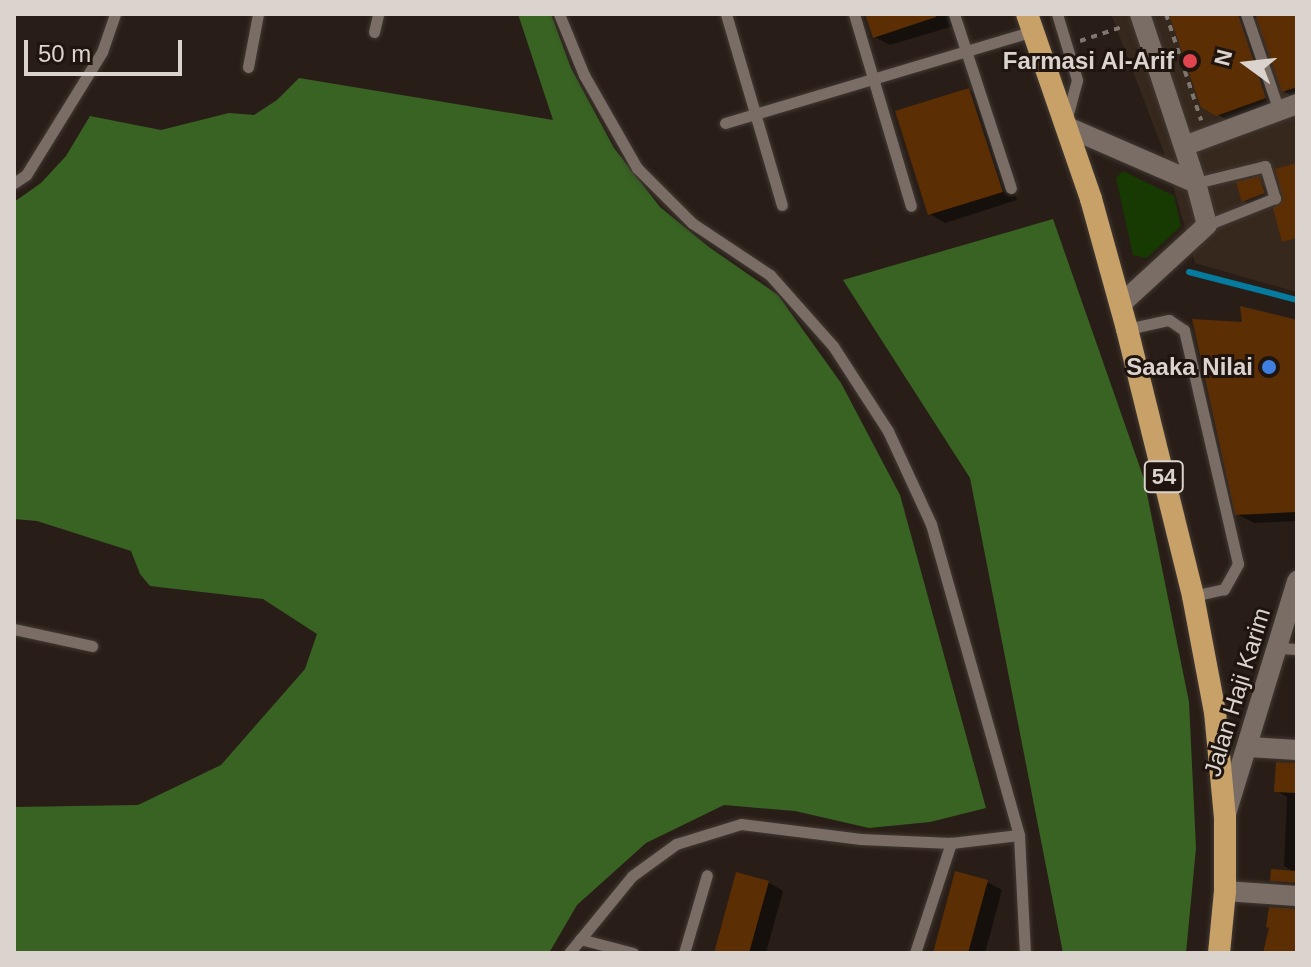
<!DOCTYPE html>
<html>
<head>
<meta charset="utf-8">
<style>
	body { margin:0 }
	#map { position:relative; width:1311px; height:967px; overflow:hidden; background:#291e17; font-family:Arial,sans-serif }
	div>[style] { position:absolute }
	.built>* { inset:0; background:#36281d }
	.green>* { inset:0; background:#163a01 }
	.forest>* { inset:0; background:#386323 }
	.shadow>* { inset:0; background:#0007 }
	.stream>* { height:6px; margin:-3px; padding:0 3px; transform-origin:3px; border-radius:3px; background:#057ba0 }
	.building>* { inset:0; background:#5c2e04 }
	.path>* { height:4px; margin-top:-2px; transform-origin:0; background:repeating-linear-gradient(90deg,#7f7670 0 6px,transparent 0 12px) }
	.roads { filter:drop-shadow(0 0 2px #413934) drop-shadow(0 0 2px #413934) }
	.service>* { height:11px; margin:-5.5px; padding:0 5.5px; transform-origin:5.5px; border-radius:5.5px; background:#7a6d65 }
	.minor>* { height:20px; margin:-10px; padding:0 10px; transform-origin:10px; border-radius:10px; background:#7a6d65 }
	.trunk>* { height:22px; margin:-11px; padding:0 11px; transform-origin:11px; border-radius:11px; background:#c8a168 }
	.dots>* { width:22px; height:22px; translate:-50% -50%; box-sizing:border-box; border:4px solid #1f150e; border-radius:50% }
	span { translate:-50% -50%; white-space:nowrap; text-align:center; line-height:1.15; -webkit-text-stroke:6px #1f150e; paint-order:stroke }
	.shield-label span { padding:2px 6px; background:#1f150e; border:2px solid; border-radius:6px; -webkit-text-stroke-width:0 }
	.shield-label { font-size:22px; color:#dad3ce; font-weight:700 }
	.poi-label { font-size:24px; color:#dad3ce; font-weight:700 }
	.right { translate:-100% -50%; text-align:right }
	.street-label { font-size:24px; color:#dad3ce }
	.frame { position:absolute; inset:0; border:16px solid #dad3ce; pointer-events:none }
	.north { position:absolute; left:1207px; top:24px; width:80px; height:80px; -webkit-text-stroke:6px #1f150e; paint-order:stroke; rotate:285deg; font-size:22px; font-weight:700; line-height:32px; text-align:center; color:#dad3ce }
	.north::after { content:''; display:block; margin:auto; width:28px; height:36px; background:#dad3ce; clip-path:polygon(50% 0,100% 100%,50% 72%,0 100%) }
	.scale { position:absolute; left:24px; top:40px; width:158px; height:36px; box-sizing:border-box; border:4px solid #dad3ce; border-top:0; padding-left:10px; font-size:24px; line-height:28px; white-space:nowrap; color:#dad3ce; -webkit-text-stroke:6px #1f150e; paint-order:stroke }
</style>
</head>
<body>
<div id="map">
	<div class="built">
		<i style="clip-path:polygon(1111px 14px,1297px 14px,1297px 292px,1195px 263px,1163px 150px)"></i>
	</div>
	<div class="green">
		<i style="clip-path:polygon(1123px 171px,1174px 196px,1181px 226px,1147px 258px,1133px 255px,1116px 178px)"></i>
	</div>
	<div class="forest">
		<i style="clip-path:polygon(518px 14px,551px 14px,571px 68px,614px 148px,660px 207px,709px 247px,778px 295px,841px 383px,900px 495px,986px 808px,930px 822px,869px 828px,795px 811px,724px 805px,646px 843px,577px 905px,549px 953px,14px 953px,14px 807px,138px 805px,221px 765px,305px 669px,317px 634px,263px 599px,150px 586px,140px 574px,131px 551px,37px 521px,14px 519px,14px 202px,41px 183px,66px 156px,90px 116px,161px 130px,229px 113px,254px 115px,277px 100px,299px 78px,553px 120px)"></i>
		<i style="clip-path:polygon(1053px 219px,1144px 479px,1189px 702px,1196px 848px,1186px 953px,1063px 953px,970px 478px,843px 280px)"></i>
	</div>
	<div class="shadow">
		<i style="clip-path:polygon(867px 14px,958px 14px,960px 24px,890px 45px,875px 37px)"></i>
		<i style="clip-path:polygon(1171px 14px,1297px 14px,1297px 99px,1283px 91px,1257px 15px,1252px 26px,1280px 106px,1232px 123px,1201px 105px)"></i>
		<i style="clip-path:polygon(969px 90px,984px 99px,1017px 200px,945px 223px,930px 214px)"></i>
		<i style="clip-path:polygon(1259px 178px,1268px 195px,1248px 203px,1243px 201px)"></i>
		<i style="clip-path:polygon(1297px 322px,1297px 521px,1254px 523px,1237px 514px,1244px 324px)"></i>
		<i style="clip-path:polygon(1297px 764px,1297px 884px,1277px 882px,1272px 880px,1273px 871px,1296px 873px,1284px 866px,1287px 797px,1276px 791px)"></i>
		<i style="clip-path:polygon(768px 882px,783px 891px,766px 953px,716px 953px)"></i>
		<i style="clip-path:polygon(987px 882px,1002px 890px,985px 953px,935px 953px)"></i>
	</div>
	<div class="stream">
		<i style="left:1189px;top:272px;width:112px;rotate:14.5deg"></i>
	</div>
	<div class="building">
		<i style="clip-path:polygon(865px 14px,935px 14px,936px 17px,873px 38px)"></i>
		<i style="clip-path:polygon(1169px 14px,1238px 14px,1266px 98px,1216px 116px,1201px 107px)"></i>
		<i style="clip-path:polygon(1255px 14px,1297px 14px,1297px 87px,1282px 92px)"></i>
		<i style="clip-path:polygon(969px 88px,1003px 192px,928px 215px,895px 111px)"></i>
		<i style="clip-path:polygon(1297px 163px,1297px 238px,1282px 242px,1273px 208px,1283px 199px,1275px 169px)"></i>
		<i style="clip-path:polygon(1259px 176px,1265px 193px,1242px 202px,1236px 182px)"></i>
		<i style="clip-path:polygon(1240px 306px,1297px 320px,1297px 512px,1235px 515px,1192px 319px,1242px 322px)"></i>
		<i style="clip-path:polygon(1276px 762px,1297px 763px,1297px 793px,1274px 792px)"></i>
		<i style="clip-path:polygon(1271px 869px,1296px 871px,1295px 883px,1270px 881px)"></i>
		<i style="clip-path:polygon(955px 871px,988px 880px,968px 953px,933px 953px)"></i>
		<i style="clip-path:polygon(736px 872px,769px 881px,749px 953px,714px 953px)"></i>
		<i style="clip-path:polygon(1269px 907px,1297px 909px,1297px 953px,1263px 953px,1269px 928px,1266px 927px)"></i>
	</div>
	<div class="path">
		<i style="left:1166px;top:14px;width:112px;rotate:71.7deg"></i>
		<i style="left:1080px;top:41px;width:47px;rotate:-18.4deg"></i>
	</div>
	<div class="roads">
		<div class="service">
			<i style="left:559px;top:14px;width:66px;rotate:67.7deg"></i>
			<i style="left:584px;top:75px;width:107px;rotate:60.3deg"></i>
			<i style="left:637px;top:168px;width:78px;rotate:45deg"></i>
			<i style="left:692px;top:223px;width:94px;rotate:33.7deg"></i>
			<i style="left:770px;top:275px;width:95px;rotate:48.4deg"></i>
			<i style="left:833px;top:346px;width:101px;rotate:57.1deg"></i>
			<i style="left:888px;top:431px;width:102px;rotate:65.2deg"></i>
			<i style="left:931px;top:524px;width:323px;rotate:74.2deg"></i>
			<i style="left:1019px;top:835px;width:118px;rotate:87.1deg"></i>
			<i style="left:726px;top:14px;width:199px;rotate:73.7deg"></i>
			<i style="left:854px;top:14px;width:200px;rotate:73.5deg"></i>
			<i style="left:954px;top:14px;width:183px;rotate:71.9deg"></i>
			<i style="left:1057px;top:14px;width:69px;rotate:73.1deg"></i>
			<i style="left:1077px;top:80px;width:38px;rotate:105deg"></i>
			<i style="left:1246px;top:14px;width:102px;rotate:71.2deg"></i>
			<i style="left:374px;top:32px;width:18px;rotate:-77deg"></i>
			<i style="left:248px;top:67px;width:54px;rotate:-79.3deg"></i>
			<i style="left:725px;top:123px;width:321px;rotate:-16.6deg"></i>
			<i style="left:14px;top:183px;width:14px;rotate:-34deg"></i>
			<i style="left:26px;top:175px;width:145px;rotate:-58.3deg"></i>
			<i style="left:102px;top:52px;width:40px;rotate:-71.1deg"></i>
			<i style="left:1196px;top:183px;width:71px;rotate:-13.8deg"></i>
			<i style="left:1265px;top:166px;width:34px;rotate:73deg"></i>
			<i style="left:1275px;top:198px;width:73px;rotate:158.3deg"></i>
			<i style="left:1127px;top:329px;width:43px;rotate:-12.1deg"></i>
			<i style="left:1169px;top:320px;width:18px;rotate:34deg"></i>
			<i style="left:1184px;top:330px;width:240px;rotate:77deg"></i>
			<i style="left:1238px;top:564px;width:29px;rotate:119deg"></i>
			<i style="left:1224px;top:589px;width:32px;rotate:167deg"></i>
			<i style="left:14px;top:629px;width:80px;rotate:12.3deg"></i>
			<i style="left:1279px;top:648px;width:18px;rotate:3deg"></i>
			<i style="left:580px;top:939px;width:55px;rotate:14.8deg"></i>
			<i style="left:569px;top:953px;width:99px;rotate:-50.7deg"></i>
			<i style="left:632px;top:876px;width:54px;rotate:-36deg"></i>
			<i style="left:676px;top:844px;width:68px;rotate:-17.1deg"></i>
			<i style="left:741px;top:824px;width:121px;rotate:7.1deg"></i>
			<i style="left:861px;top:839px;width:90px;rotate:2.5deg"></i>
			<i style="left:951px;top:843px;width:68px;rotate:-6.7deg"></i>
			<i style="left:684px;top:953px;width:81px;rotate:-73.6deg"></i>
			<i style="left:915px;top:953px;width:116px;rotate:-71.9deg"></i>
		</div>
		<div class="minor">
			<i style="left:1140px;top:14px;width:178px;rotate:71.7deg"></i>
			<i style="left:1065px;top:126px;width:143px;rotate:23.5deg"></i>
			<i style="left:1196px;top:183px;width:43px;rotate:75.3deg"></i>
			<i style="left:1207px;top:225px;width:117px;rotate:137.4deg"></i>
			<i style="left:1184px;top:146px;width:121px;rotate:-20.4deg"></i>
			<i style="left:1249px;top:747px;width:48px;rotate:3.6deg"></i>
			<i style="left:1225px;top:817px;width:247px;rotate:-73deg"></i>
			<i style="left:1225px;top:891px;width:72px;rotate:4deg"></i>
		</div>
		<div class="trunk">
			<i style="left:1027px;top:14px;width:196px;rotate:70.9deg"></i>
			<i style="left:1091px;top:199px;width:135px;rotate:74.5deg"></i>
			<i style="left:1127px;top:329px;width:275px;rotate:76.1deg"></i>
			<i style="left:1193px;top:596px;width:118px;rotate:79.3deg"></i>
			<i style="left:1215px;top:712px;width:105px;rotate:84.6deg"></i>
			<i style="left:1225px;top:817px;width:74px;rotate:90deg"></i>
			<i style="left:1225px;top:891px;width:62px;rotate:95.5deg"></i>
		</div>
	</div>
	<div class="dots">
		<i style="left:1190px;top:61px;background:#e0444e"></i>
		<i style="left:1269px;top:367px;background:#3f7fe0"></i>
	</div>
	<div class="shield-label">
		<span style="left:1164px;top:477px">54</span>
	</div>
	<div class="poi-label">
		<span class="right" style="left:1174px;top:61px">Farmasi Al-Arif</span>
		<span class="right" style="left:1253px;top:367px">Saaka Nilai</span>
	</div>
	<div class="street-label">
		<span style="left:1237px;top:692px;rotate:-73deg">Jalan Haji Karim</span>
	</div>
	<div class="frame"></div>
	<div class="north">N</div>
	<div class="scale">50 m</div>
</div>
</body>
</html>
